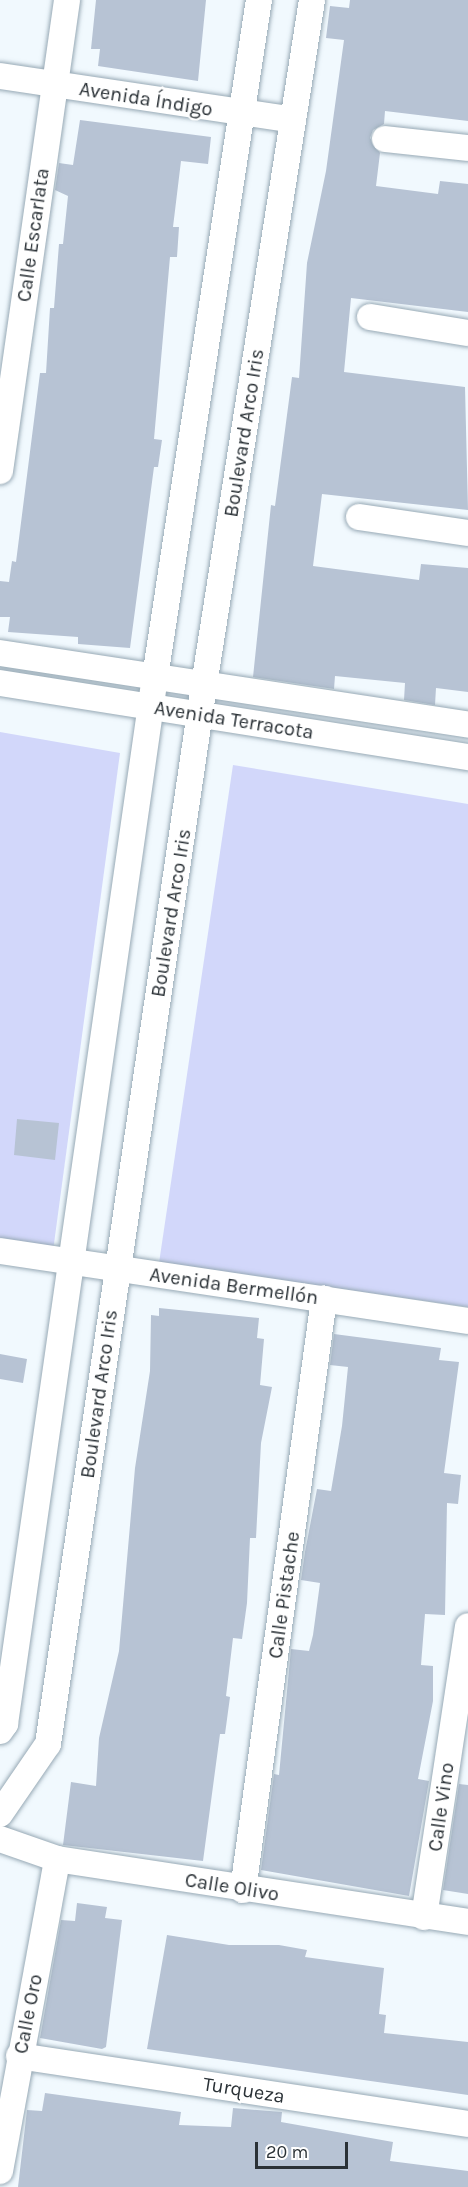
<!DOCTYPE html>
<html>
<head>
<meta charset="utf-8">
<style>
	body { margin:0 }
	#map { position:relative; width:468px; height:2187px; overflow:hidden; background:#f1f9fe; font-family:Karla,sans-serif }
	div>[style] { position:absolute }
	.green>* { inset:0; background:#d2d7fa }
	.building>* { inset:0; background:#b7c3d4 }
	.roads { filter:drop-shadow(0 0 2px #97a9b5) drop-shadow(0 0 2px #97a9b5) }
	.minor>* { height:26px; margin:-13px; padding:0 13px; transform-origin:13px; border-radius:13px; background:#fff }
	span { translate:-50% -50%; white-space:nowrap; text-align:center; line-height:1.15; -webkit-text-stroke:4.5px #fff; paint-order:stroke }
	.street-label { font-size:20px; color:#2a3136 }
	.scale { position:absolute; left:255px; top:2142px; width:93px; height:27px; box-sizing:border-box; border:3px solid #2a3136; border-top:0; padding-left:8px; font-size:18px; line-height:21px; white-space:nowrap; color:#2a3136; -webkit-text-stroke:4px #fff; paint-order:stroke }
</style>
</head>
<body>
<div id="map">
	<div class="green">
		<i style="clip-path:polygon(0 732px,120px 753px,53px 1251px,0 1243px)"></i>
		<i style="clip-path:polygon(233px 765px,468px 804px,468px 1307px,159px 1263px)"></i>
	</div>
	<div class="building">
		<i style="clip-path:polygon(96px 0,206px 0,198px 81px,98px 66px,100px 49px,91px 49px)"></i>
		<i style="clip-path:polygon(350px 0,468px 0,468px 121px,385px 111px,384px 124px,373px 130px,370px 138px,380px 153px,376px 186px,438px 194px,440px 181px,468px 184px,468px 312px,351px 298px,344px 372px,465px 387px,468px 510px,322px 494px,313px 566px,419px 580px,421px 564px,468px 568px,468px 692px,436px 688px,435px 705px,404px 700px,405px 683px,335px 676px,334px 689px,253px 677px,271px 505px,275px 506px,292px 377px,299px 378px,307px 263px,326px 171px,344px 40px,326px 38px,330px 6px,349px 8px)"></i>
		<i style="clip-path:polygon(80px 120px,211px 137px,208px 164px,181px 161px,173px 227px,179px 227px,177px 257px,170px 257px,154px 439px,162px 440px,158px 467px,154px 467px,130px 648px,78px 644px,78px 637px,8px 632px,10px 617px,0 617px,0 581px,9px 582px,12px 561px,16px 562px,40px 373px,46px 373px,50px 308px,54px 308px,59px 244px,63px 244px,68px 196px,55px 190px,59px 163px,73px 165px)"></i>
		<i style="clip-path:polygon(17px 1119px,59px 1123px,55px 1160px,14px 1155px)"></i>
		<i style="clip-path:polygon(159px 1308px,259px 1318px,257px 1338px,264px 1339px,260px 1385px,272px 1387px,261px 1443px,256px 1538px,250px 1538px,247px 1603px,242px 1639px,233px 1638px,226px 1696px,230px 1697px,225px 1734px,220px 1734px,203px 1861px,63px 1845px,71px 1782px,96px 1786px,99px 1738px,119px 1651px,135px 1468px,150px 1371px,151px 1315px,159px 1316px)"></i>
		<i style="clip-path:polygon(334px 1334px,441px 1348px,439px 1360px,459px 1362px,444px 1473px,461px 1475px,458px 1504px,447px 1503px,445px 1615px,425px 1614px,421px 1665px,433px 1666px,433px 1701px,418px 1779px,429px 1781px,409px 1896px,261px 1870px,274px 1774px,279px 1775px,291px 1649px,309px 1651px,313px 1635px,320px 1583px,301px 1580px,305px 1552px,317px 1489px,331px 1491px,342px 1426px,348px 1367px,330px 1365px)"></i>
		<i style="clip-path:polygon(0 1354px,27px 1359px,23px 1383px,0 1379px)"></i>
		<i style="clip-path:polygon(459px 1784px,468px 1785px,468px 1894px,443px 1890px)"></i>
		<i style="clip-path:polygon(77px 1903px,107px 1907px,105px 1918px,122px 1920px,106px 2047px,102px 2049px,40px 2038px,61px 1920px,75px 1921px)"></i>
		<i style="clip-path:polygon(167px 1935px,229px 1945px,279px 1945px,307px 1950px,305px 1957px,384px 1968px,379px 2014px,386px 2015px,384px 2033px,468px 2042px,468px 2095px,147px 2049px)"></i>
		<i style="clip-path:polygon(45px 2093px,181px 2112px,179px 2125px,231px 2127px,233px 2108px,282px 2112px,281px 2122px,393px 2142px,390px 2161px,468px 2171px,468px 2187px,18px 2187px,27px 2110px,42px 2111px)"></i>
	</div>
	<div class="roads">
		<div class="minor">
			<i style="left:0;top:76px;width:296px;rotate:8.5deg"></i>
			<i style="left:385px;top:139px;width:83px;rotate:6.2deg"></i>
			<i style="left:370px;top:317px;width:99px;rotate:9.3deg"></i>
			<i style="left:0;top:471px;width:476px;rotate:-81.9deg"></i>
			<i style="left:359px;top:517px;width:110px;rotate:8.4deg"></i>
			<i style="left:0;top:653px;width:474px;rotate:8.7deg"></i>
			<i style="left:0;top:683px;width:474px;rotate:9deg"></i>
			<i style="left:0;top:1251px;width:473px;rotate:8.5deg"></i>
			<i style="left:0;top:1731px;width:9px;rotate:-54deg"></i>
			<i style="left:5px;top:1724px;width:1058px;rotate:-81.85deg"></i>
			<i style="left:155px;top:677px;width:685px;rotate:-81.27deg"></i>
			<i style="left:0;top:1814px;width:85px;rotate:-55.6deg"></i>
			<i style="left:48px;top:1744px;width:1070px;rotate:-81.62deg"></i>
			<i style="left:204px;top:685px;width:693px;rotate:-81.04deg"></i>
			<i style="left:0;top:1839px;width:60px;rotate:19.3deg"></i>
			<i style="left:57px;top:1859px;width:416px;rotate:8.7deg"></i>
			<i style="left:243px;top:1890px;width:597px;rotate:-82.2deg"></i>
			<i style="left:424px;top:1917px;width:294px;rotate:-81.4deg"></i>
			<i style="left:19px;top:2056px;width:454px;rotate:8.6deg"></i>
			<i style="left:0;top:2171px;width:317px;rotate:-79.6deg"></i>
		</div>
	</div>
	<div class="street-label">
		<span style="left:146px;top:99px;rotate:9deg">Avenida Índigo</span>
		<span style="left:33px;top:235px;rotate:-82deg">Calle Escarlata</span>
		<span style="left:244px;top:433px;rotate:-81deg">Boulevard Arco Iris</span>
		<span style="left:234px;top:720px;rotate:9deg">Avenida Terracota</span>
		<span style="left:171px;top:913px;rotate:-81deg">Boulevard Arco Iris</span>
		<span style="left:234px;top:1286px;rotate:8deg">Avenida Bermellón</span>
		<span style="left:99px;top:1394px;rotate:-82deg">Boulevard Arco Iris</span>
		<span style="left:284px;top:1595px;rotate:-82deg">Calle Pistache</span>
		<span style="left:441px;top:1807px;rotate:-82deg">Calle Vino</span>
		<span style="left:232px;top:1887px;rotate:9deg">Calle Olivo</span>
		<span style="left:28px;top:2014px;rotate:-79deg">Calle Oro</span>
		<span style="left:244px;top:2090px;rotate:9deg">Turqueza</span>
	</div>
	<div class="scale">20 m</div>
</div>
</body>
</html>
